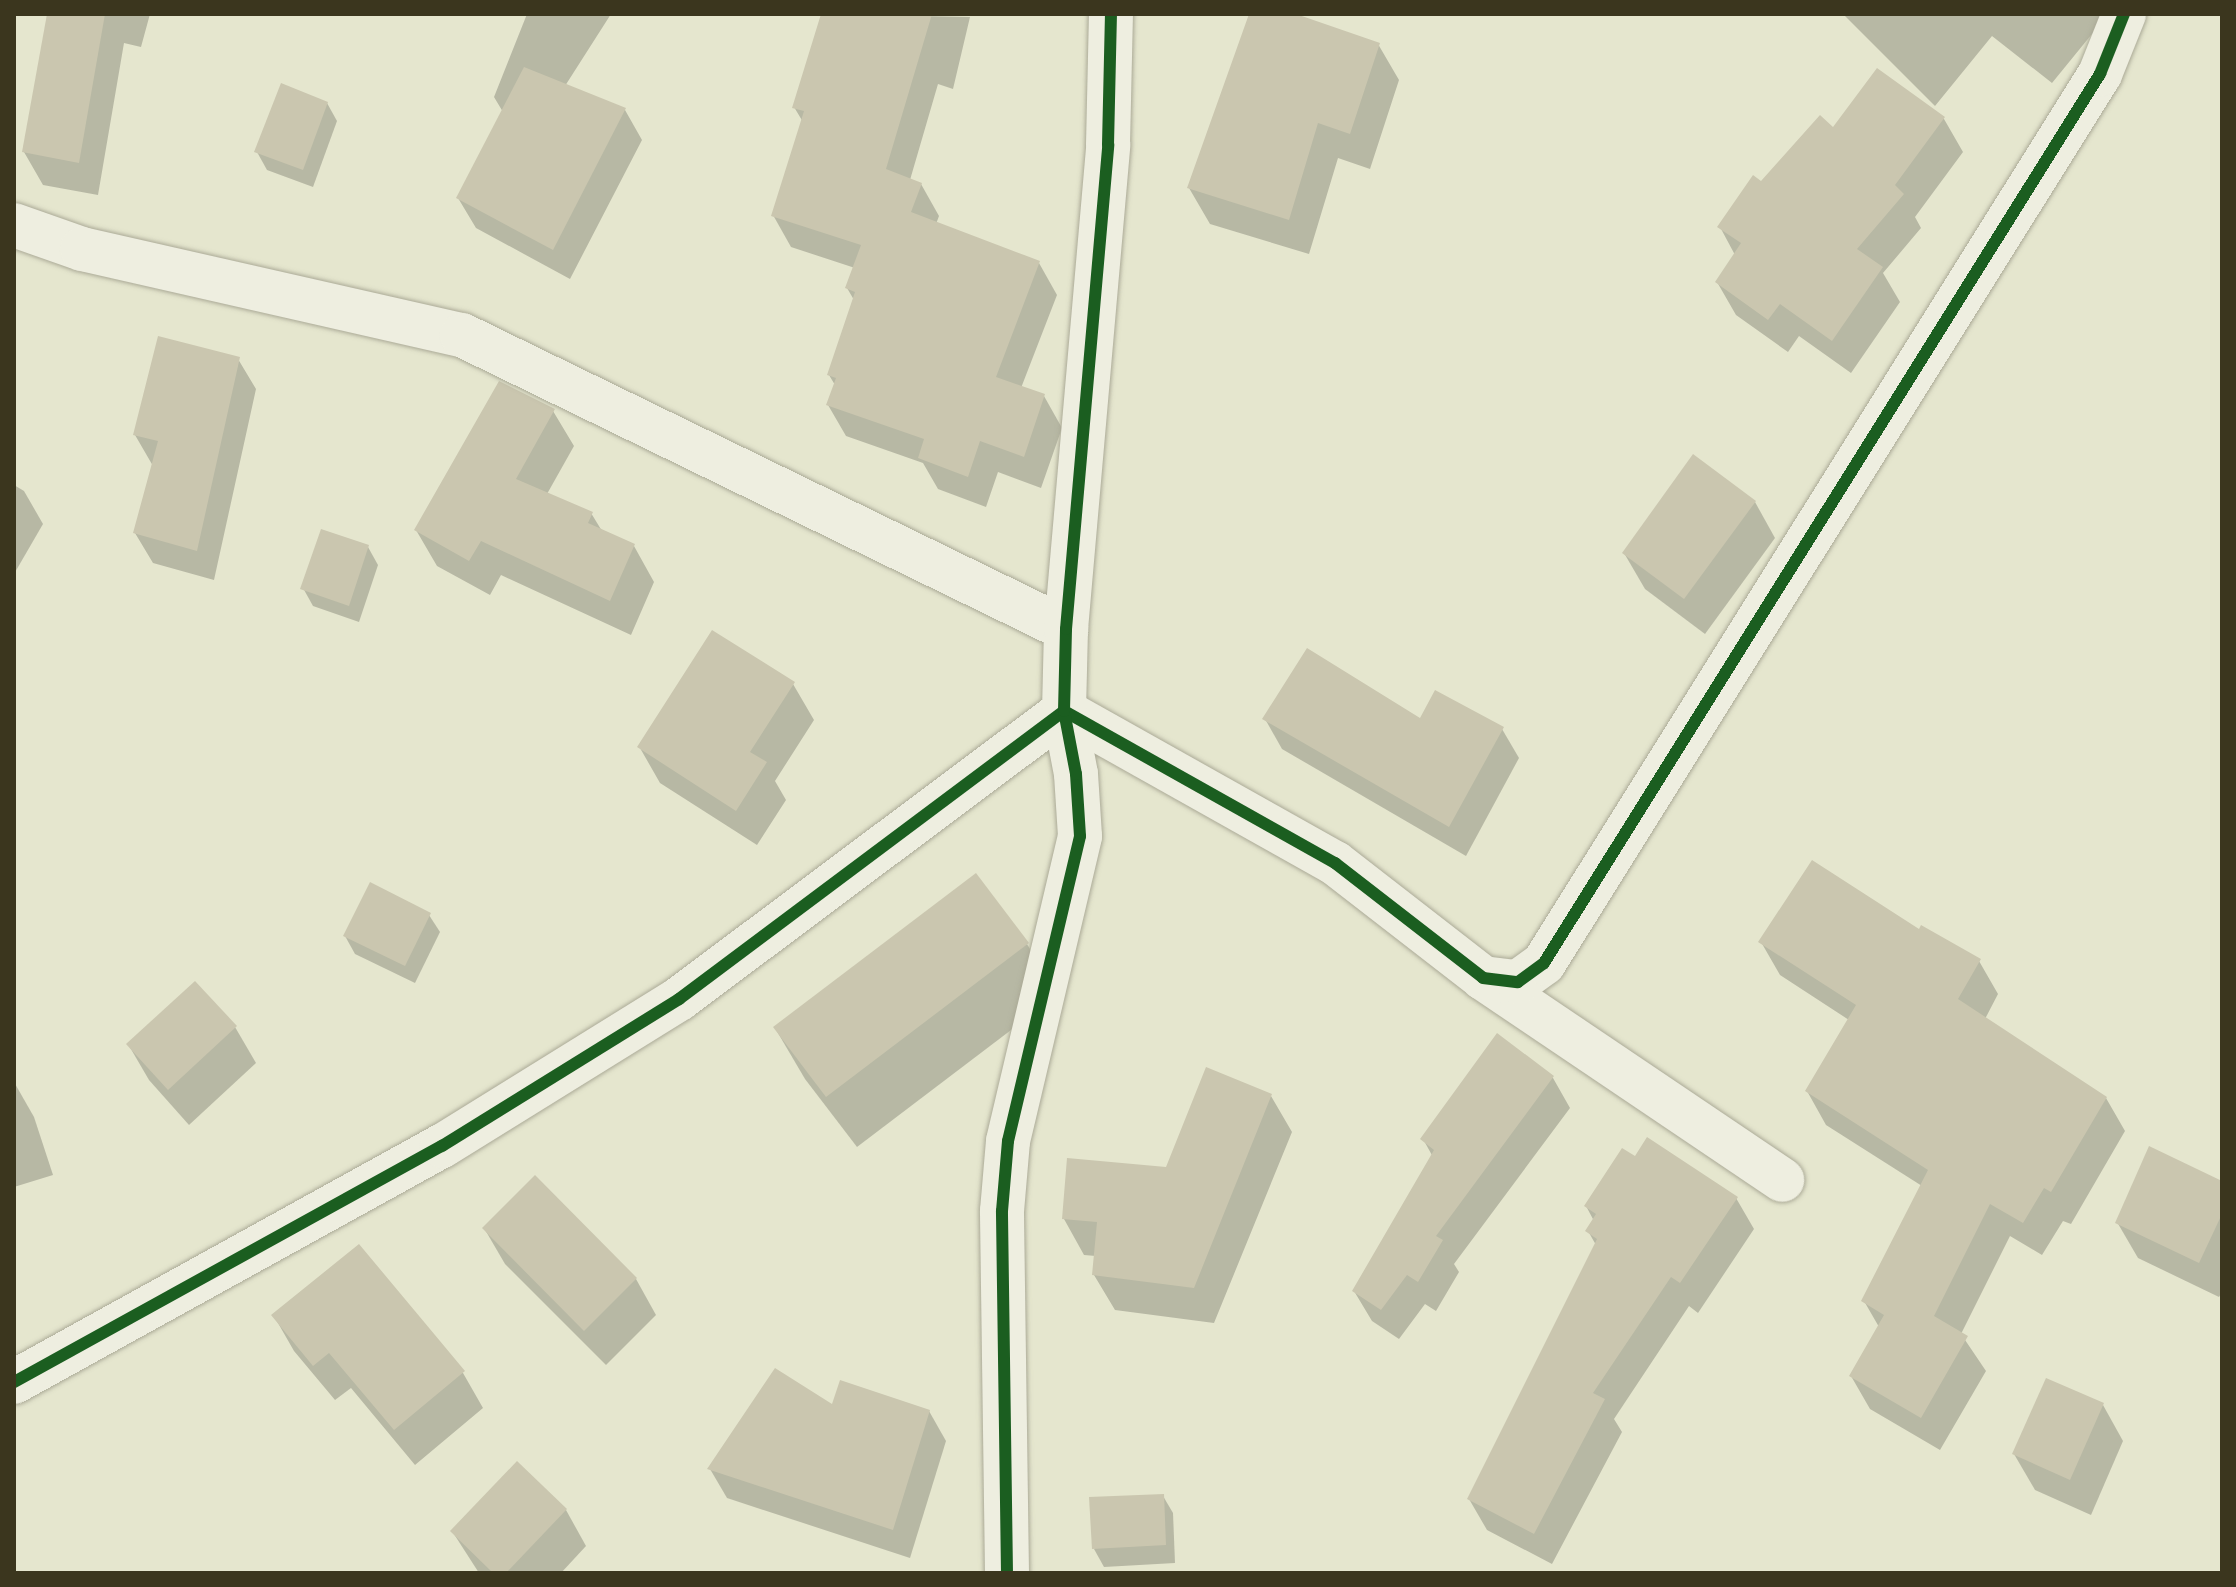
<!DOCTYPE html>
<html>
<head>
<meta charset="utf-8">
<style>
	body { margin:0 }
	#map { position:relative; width:2236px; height:1587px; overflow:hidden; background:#e5e6ce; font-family:"Roboto Serif",serif }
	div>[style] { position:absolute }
	.shadow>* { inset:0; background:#0003 }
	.building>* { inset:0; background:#cac6af }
	.roads { filter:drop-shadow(0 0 2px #abaa97) drop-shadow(0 0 2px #abaa97) }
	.street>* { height:44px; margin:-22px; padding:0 22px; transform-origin:22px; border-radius:22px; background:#eeeee0 }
	.cycleway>* { height:12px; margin:-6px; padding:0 6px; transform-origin:6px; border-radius:6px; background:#1b5e20 }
	span { translate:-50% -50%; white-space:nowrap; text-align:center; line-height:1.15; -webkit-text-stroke:6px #f5f7d4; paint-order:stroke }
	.frame { position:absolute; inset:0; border:16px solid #3b361e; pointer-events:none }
</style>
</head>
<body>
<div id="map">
	<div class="shadow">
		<i style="clip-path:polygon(49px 14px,150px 14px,141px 47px,124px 43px,98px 195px,43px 185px,24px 152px)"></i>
		<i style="clip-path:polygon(527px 14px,611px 14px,565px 86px,625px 110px,642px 140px,570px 279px,476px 228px,458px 198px,503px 112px,494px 97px)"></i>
		<i style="clip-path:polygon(823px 14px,970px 17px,953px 89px,938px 84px,910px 180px,921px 184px,939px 216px,936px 224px,1039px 263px,1057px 295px,1021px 388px,1044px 396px,1062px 428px,1041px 488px,998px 472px,986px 507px,938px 489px,923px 463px,846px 436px,828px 405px,835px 385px,829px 375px,854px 300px,847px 288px,855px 268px,791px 247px,773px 215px,803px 122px,794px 107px)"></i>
		<i style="clip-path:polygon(1251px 14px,1290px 14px,1378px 44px,1399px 80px,1370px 169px,1338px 158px,1309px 254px,1210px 224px,1189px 188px)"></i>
		<i style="clip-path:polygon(1843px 14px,2102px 14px,2105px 18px,2052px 83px,1992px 36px,1935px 106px)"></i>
		<i style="clip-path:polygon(1877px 70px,1944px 119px,1963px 152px,1915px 217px,1921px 228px,1883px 273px,1900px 302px,1851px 373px,1799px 336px,1788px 352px,1736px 315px,1717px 282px,1735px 255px,1720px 227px,1761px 184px,1833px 130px)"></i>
		<i style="clip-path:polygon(327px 103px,337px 121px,313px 187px,267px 170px,257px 152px)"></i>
		<i style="clip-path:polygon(238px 359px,256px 389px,214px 580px,153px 563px,135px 533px,153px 466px,135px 435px)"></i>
		<i style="clip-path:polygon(553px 411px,574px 446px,547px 494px,591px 513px,602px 531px,634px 546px,654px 582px,631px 635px,501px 575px,490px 595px,437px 566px,416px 530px)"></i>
		<i style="clip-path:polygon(14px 485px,24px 491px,43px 524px,14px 574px)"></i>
		<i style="clip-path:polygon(1755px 502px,1775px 538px,1705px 634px,1645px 589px,1624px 553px)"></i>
		<i style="clip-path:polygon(368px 547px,378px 565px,359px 622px,313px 606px,303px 588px)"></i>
		<i style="clip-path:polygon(793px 684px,814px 720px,775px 781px,786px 800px,757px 845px,660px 783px,640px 748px)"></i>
		<i style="clip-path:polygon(1265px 719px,1420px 721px,1502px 729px,1519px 758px,1466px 856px,1282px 749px)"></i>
		<i style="clip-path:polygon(429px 915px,440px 932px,415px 983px,355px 954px,345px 936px)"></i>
		<i style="clip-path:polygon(1920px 932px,1979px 961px,1998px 994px,1985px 1019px,2106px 1098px,2125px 1131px,2071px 1224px,2063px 1221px,2042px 1255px,2010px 1236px,1961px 1334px,1986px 1371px,1940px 1450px,1870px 1409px,1851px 1376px,1879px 1327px,1864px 1301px,1922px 1186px,1826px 1125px,1807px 1091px,1849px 1020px,1780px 975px,1761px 942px)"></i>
		<i style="clip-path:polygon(1027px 944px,1057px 995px,857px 1147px,805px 1079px,775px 1028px)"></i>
		<i style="clip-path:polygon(235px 1027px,256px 1063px,189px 1125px,149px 1080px,128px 1044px)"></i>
		<i style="clip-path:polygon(1498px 1036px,1553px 1078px,1570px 1108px,1454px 1264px,1459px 1272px,1436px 1311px,1425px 1304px,1399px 1339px,1372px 1321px,1354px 1291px,1433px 1157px,1423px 1139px)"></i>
		<i style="clip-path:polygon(14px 1082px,34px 1117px,53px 1175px,14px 1187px)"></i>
		<i style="clip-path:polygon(1271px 1096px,1292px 1132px,1214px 1323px,1115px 1310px,1094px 1275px,1096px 1256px,1084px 1255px,1064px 1219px,1168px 1169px)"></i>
		<i style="clip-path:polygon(1636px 1159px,1736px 1198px,1754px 1229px,1698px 1313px,1689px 1306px,1614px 1419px,1622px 1432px,1552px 1564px,1487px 1530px,1469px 1499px,1596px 1245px,1588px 1231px,1594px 1221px,1586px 1206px)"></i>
		<i style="clip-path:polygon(2222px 1183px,2222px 1292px,2219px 1297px,2138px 1258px,2117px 1222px)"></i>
		<i style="clip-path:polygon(484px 1228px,636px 1279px,656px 1315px,606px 1365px,505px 1264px)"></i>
		<i style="clip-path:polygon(274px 1316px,463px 1373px,483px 1408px,415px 1465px,351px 1388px,335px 1400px,294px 1351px)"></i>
		<i style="clip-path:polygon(2103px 1405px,2123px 1441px,2091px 1515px,2035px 1490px,2014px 1454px)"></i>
		<i style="clip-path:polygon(833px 1407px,929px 1411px,946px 1441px,910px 1558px,727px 1498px,710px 1469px)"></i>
		<i style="clip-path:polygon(517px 1464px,566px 1510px,586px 1546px,561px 1573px,479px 1573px,452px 1531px)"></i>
		<i style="clip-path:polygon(1163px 1496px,1173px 1513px,1175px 1563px,1104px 1567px,1094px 1549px)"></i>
	</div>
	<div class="building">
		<i style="clip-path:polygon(47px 14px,105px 14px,79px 163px,22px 152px)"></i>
		<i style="clip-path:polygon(821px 14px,932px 14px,886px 169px,922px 183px,911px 212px,1040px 261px,996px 377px,1045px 394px,1024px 457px,980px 441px,968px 477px,918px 458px,924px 439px,826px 405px,836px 378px,827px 375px,855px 292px,845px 288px,861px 245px,771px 216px,804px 111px,792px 108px)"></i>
		<i style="clip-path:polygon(1249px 14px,1296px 14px,1380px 43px,1350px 134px,1318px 123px,1289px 220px,1187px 188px)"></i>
		<i style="clip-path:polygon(524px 67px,626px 108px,553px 250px,456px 198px)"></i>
		<i style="clip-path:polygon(1877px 68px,1945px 117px,1895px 185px,1904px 194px,1857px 249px,1883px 267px,1832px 341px,1780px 304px,1768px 320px,1715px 282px,1741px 243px,1717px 227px,1753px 175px,1761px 181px,1820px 115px,1833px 127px)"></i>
		<i style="clip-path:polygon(281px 83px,328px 102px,303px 170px,254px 152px)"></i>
		<i style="clip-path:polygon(158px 336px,240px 357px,197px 551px,133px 533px,158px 441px,133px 435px)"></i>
		<i style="clip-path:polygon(499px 381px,555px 409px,516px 479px,593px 512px,588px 523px,635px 544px,610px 601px,481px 541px,469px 561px,414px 530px)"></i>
		<i style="clip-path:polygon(1693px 454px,1756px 501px,1684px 599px,1622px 553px)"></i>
		<i style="clip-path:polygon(321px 529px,369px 545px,349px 606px,300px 589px)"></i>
		<i style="clip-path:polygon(712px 630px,795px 682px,750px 752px,767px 762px,736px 811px,637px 747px)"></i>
		<i style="clip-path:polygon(1307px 648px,1420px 718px,1435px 690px,1504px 727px,1449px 827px,1262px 719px)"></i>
		<i style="clip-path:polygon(1812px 860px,1919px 929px,1921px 925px,1981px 959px,1958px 999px,2107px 1097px,2051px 1192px,2044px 1188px,2023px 1223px,1990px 1204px,1934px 1316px,1968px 1336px,1921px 1418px,1849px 1376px,1884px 1315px,1861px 1301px,1928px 1170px,1805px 1091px,1856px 1005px,1758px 942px)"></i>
		<i style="clip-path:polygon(976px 873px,1029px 943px,826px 1097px,773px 1027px)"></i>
		<i style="clip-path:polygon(370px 882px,431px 913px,405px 966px,343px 936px)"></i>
		<i style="clip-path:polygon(195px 981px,237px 1026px,168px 1090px,126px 1044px)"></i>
		<i style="clip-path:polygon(1497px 1033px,1554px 1076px,1436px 1236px,1443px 1240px,1418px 1282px,1407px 1275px,1381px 1310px,1352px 1291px,1434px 1150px,1420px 1139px)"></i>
		<i style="clip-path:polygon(1206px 1067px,1272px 1094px,1194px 1288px,1092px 1275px,1097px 1222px,1062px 1219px,1067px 1158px,1166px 1167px)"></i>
		<i style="clip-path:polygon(1647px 1137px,1738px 1197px,1680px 1283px,1671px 1277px,1593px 1393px,1605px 1399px,1534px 1534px,1467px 1499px,1597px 1239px,1585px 1231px,1596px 1214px,1584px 1206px,1622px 1148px,1635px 1156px)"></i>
		<i style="clip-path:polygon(2149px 1146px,2222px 1181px,2222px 1214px,2199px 1263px,2115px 1223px)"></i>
		<i style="clip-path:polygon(535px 1175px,637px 1278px,584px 1331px,482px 1228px)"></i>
		<i style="clip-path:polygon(359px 1244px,465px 1371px,394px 1430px,329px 1353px,313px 1366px,271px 1315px)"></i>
		<i style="clip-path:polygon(775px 1368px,832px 1404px,840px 1380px,930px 1410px,893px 1530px,707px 1469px)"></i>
		<i style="clip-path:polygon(2046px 1378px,2104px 1403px,2070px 1480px,2012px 1454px)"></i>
		<i style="clip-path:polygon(517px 1461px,567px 1509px,506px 1573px,493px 1573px,450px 1531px)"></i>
		<i style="clip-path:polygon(1164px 1494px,1166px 1545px,1092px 1549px,1089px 1497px)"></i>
	</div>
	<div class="roads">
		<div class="street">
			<i style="left:14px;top:225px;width:72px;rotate:19.4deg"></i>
			<i style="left:82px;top:249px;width:390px;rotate:12.8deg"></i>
			<i style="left:462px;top:335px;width:672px;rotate:25.95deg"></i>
			<i style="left:1483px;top:978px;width:361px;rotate:34deg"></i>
			<i style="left:14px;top:1382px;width:489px;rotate:-28.9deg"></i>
			<i style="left:442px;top:1146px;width:279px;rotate:-31.8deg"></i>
			<i style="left:679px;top:999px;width:481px;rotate:-36.8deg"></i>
			<i style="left:1064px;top:711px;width:311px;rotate:29.3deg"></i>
			<i style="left:1335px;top:863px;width:187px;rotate:37.8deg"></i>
			<i style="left:1483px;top:978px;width:35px;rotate:7deg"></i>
			<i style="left:1518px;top:982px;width:32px;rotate:-36deg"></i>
			<i style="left:1544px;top:963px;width:1049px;rotate:-57.98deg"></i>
			<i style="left:2100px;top:74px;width:65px;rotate:-68.2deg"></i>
			<i style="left:1007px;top:1573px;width:362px;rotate:-90.8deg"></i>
			<i style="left:1002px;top:1211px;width:70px;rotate:-85.1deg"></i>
			<i style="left:1008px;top:1141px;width:313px;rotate:-76.7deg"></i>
			<i style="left:1080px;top:836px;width:62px;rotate:-93.7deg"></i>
			<i style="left:1076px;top:774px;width:64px;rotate:-100.8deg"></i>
			<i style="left:1064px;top:711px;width:82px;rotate:-88.6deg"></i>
			<i style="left:1066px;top:629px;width:486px;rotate:-85deg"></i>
			<i style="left:1108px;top:145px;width:131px;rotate:-88.7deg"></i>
		</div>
	</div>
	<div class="cycleway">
		<i style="left:14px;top:1382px;width:489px;rotate:-28.9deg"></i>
		<i style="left:442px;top:1146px;width:279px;rotate:-31.8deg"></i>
		<i style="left:679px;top:999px;width:481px;rotate:-36.8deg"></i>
		<i style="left:1064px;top:711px;width:311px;rotate:29.3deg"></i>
		<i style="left:1335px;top:863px;width:187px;rotate:37.8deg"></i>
		<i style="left:1483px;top:978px;width:35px;rotate:7deg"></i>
		<i style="left:1518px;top:982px;width:32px;rotate:-36deg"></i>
		<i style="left:1544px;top:963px;width:1049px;rotate:-57.98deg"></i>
		<i style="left:2100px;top:74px;width:65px;rotate:-68.2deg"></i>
		<i style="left:1007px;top:1573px;width:362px;rotate:-90.8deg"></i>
		<i style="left:1002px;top:1211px;width:70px;rotate:-85.1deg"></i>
		<i style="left:1008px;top:1141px;width:313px;rotate:-76.7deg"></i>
		<i style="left:1080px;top:836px;width:62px;rotate:-93.7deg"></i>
		<i style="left:1076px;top:774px;width:64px;rotate:-100.8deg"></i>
		<i style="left:1064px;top:711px;width:82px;rotate:-88.6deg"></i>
		<i style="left:1066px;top:629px;width:486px;rotate:-85deg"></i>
		<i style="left:1108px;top:145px;width:131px;rotate:-88.7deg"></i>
	</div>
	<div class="frame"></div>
</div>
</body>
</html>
